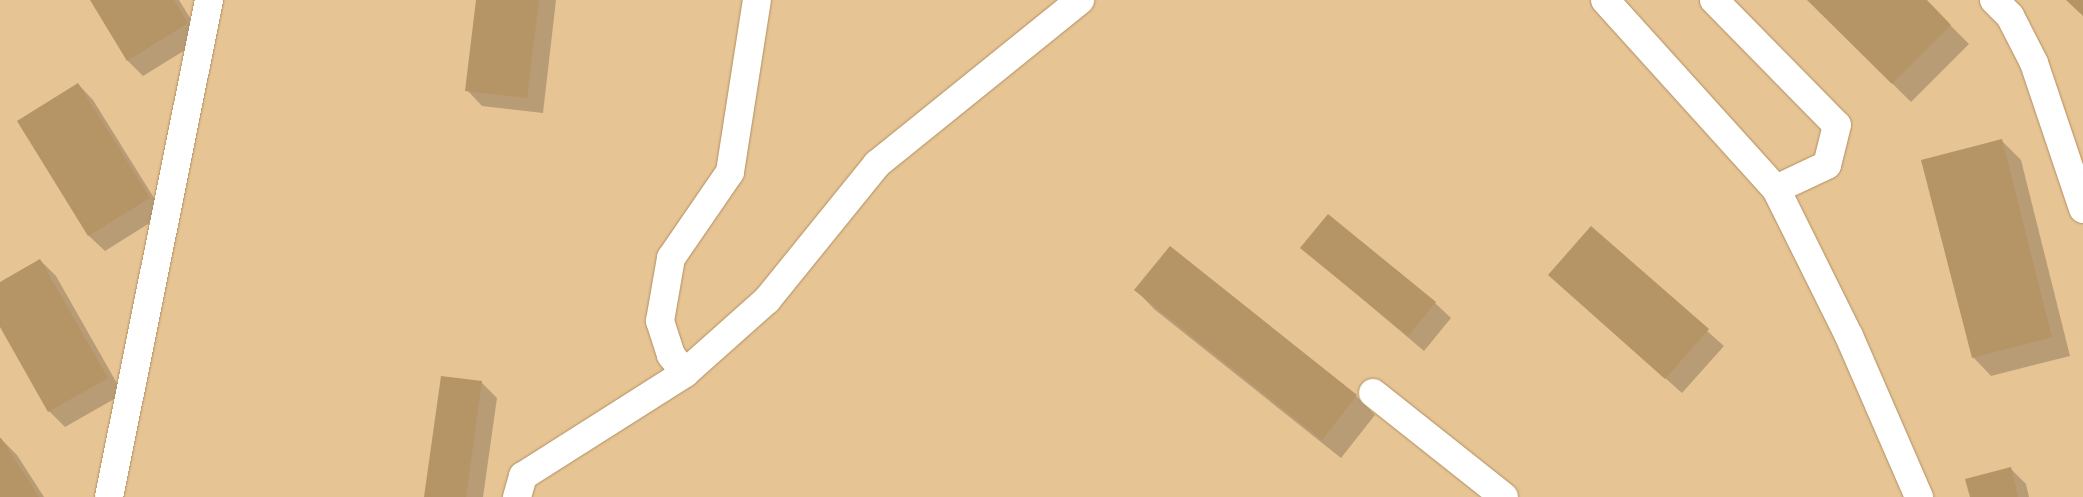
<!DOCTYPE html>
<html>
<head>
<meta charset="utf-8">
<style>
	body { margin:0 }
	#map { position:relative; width:2083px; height:497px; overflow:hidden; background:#e7c494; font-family:Overpass,sans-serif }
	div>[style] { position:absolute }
	.shadow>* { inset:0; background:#0003 }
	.building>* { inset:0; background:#b59466 }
	.roads { filter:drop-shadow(0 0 1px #b19062) drop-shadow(0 0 1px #b19062) }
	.minor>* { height:28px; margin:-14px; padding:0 14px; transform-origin:14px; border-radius:14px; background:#fff }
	span { translate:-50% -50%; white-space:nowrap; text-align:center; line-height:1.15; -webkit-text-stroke:4.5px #e7c494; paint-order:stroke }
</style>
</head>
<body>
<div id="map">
	<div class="shadow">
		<i style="clip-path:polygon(91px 0,179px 0,203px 39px,143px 76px,127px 60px)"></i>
		<i style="clip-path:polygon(477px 0,556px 0,543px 113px,482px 106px,467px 90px)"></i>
		<i style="clip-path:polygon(1808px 0,1925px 0,1969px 44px,1911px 102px)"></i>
		<i style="clip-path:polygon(78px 84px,93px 100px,164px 214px,105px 251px,89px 236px,18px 122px)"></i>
		<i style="clip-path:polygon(2002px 141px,2021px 160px,2070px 356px,1991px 376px,1973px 357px)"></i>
		<i style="clip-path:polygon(1591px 228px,1724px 346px,1682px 393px,1549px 275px)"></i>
		<i style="clip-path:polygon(1170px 248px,1356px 396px,1375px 415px,1341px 458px,1154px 309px,1136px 290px)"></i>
		<i style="clip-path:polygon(1302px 248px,1435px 303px,1451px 318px,1424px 351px)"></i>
		<i style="clip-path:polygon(40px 260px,56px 276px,123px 394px,65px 427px,49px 411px,0 325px,0 283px)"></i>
		<i style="clip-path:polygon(481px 382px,497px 398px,483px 497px,425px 497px)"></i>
		<i style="clip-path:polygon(1px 439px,17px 455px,44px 497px,0 497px)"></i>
		<i style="clip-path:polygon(2010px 468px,2026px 484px,2029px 497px,1971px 497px)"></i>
	</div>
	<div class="building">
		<i style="clip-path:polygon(90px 0,174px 0,188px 23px,127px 61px)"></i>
		<i style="clip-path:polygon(476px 0,539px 0,527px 98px,465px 91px)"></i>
		<i style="clip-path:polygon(1807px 0,1927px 0,1951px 25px,1892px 84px)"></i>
		<i style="clip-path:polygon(2066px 0,2083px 0,2083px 16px)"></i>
		<i style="clip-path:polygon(78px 83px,150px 198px,88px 236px,17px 121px)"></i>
		<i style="clip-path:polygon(2002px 139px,2052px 337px,1972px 358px,1921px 160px)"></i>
		<i style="clip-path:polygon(1328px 214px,1436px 302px,1408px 336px,1300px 248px)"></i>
		<i style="clip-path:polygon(1591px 226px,1709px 329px,1665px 379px,1548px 275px)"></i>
		<i style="clip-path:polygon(1170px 246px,1357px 395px,1322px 440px,1134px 290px)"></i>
		<i style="clip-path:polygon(40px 259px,108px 378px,48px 412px,0 327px,0 282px)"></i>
		<i style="clip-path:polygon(441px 376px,482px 381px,466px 497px,424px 497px)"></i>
		<i style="clip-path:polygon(0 438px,1px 438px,39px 497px,0 497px)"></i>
		<i style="clip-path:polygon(2011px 467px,2018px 497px,1970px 497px,1965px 479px)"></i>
	</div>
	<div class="roads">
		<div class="minor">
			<i style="left:1605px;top:0;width:255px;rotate:47.9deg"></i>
			<i style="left:1776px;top:189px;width:164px;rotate:63.6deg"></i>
			<i style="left:1849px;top:336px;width:176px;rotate:66.5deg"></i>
			<i style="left:1714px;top:0;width:175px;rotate:45.5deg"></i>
			<i style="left:1837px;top:125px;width:41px;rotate:104deg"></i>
			<i style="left:1827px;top:165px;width:56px;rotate:154.8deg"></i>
			<i style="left:1994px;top:0;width:23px;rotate:45deg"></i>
			<i style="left:2010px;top:16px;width:53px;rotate:62.9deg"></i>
			<i style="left:2034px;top:63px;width:154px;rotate:71.4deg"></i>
			<i style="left:685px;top:373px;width:23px;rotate:-128deg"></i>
			<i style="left:671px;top:355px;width:36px;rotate:-108deg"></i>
			<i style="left:660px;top:321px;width:64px;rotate:-80.1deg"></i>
			<i style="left:671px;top:258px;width:104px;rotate:-55.5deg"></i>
			<i style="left:730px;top:172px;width:174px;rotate:-81.1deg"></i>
			<i style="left:1373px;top:393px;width:167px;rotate:38.4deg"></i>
			<i style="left:109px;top:497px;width:507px;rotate:-78.62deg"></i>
			<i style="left:517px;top:497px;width:22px;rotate:-74deg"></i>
			<i style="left:523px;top:476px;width:192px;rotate:-32.4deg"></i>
			<i style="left:685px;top:373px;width:110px;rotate:-41.7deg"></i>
			<i style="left:767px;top:300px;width:175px;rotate:-51deg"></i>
			<i style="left:877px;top:164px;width:261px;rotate:-38.9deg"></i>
		</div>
	</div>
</div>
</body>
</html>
